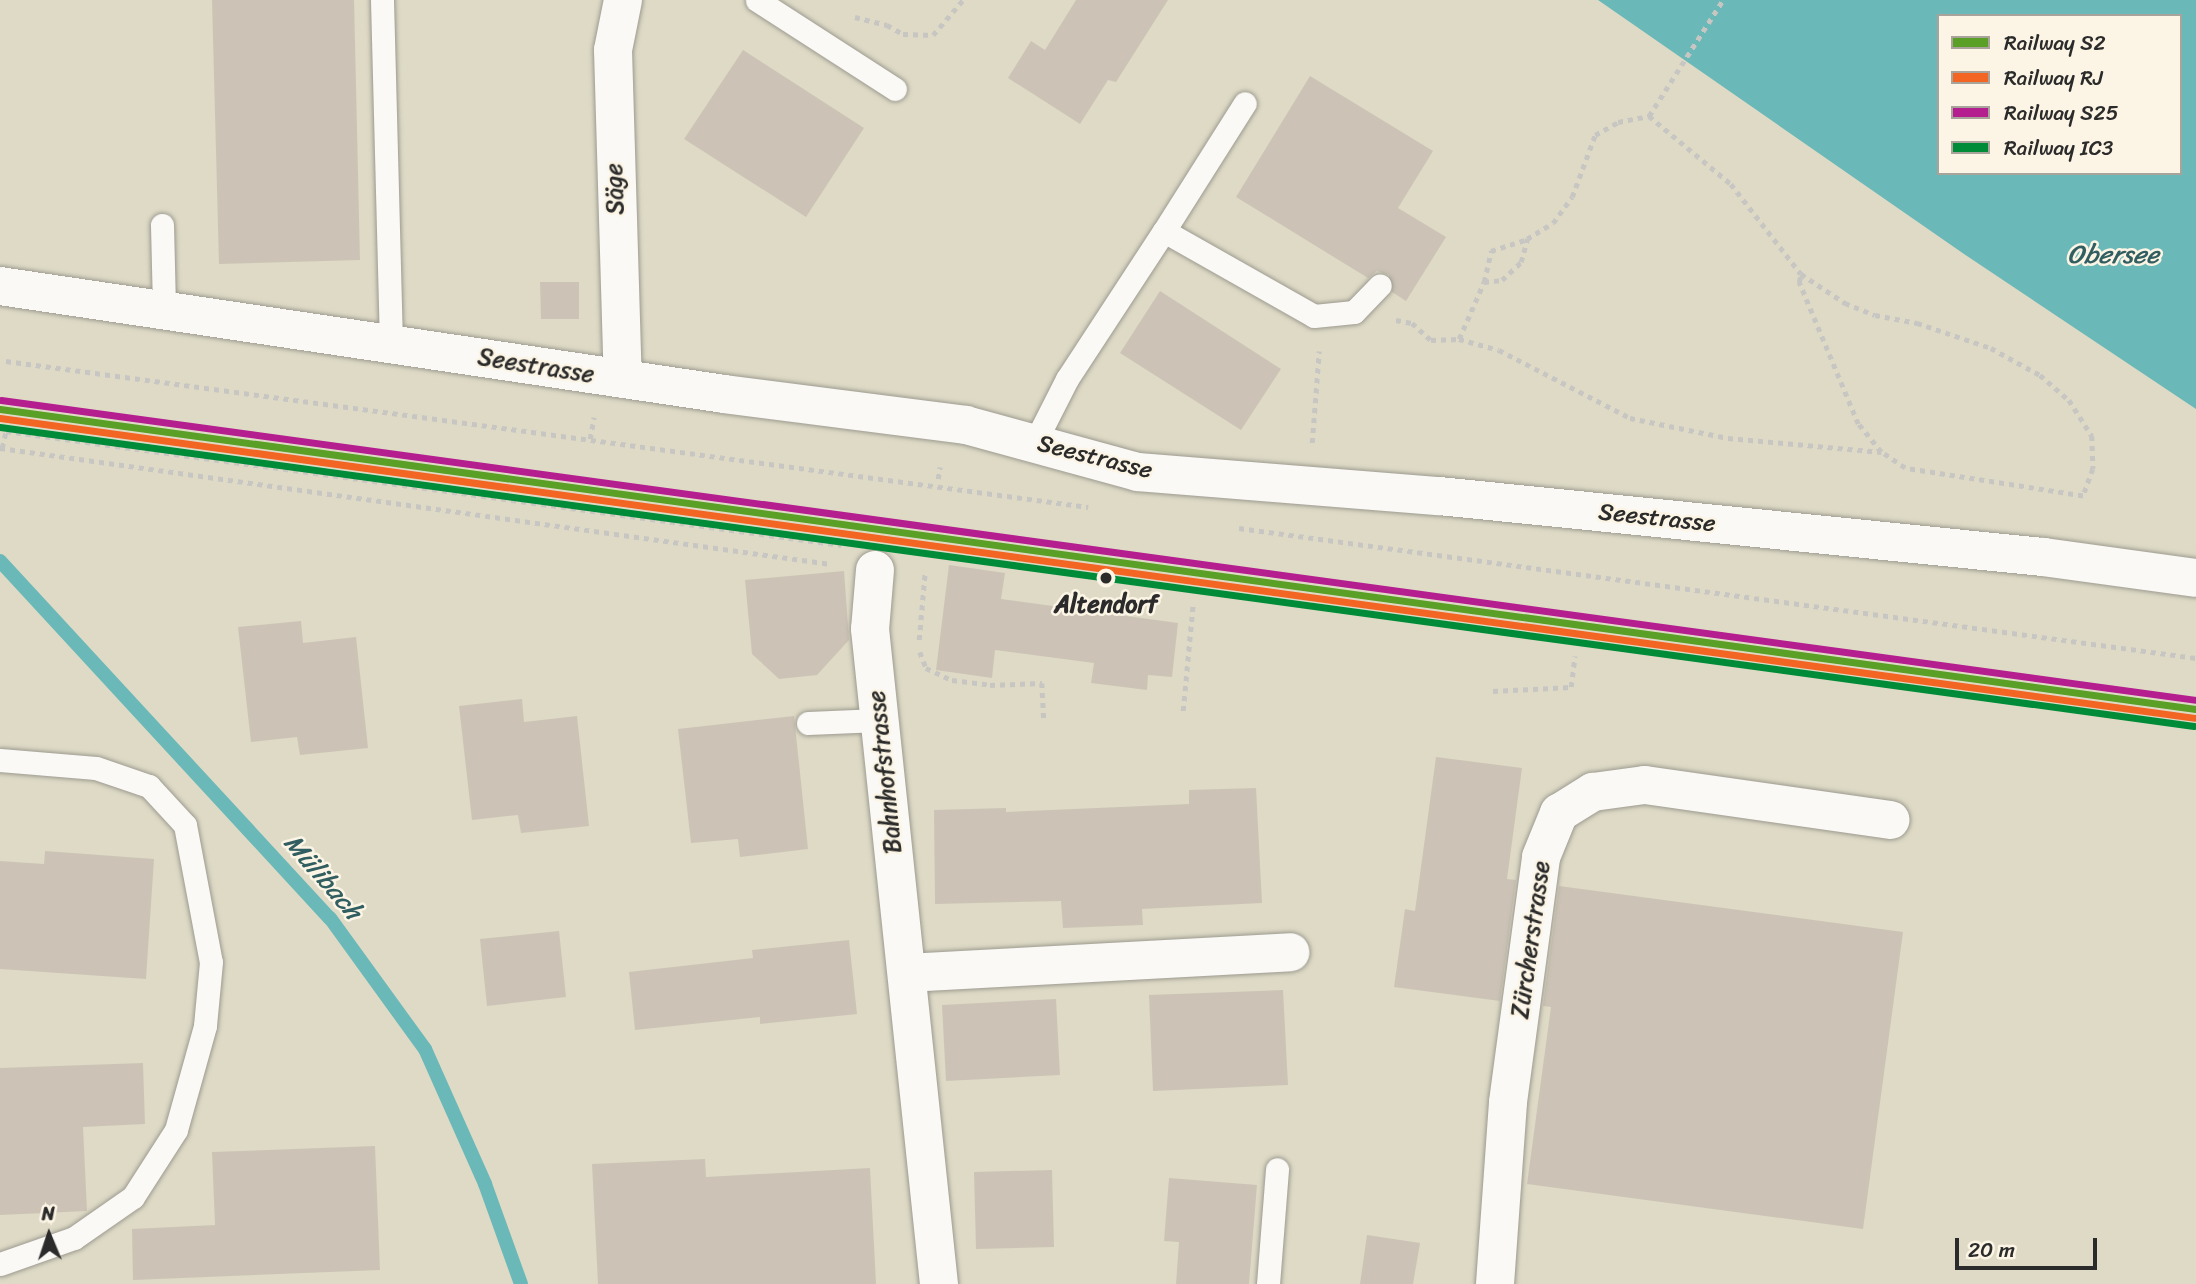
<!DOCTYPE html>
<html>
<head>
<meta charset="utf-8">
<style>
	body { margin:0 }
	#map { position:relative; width:2196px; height:1284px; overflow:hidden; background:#dedac6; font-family:Sriracha,sans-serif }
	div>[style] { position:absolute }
	.water>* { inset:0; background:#6ab9b8 }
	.stream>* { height:14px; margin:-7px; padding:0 7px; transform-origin:7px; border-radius:7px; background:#6ab9b8 }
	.building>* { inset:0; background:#ccc3b6 }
	.path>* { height:4.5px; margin-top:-2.25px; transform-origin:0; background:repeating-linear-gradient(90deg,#c7c6c2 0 5px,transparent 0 10px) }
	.roads { filter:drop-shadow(0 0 2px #9d9b90) drop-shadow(0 0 2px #9d9b90) }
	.service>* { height:23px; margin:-11.5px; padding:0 11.5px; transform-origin:11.5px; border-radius:11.5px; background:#faf9f6 }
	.minor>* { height:38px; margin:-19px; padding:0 19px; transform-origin:19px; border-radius:19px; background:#faf9f6 }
	.rail-1>* { height:7px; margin:-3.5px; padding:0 3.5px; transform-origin:3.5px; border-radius:3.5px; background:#5a9f26 }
	.rail-2>* { height:7px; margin:-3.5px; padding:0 3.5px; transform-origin:3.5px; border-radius:3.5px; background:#f26522 }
	.rail-3>* { height:7px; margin:-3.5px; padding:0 3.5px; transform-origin:3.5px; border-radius:3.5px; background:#b41e8e }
	.rail-4>* { height:7px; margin:-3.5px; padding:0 3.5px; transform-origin:3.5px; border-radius:3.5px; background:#008b39 }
	.dots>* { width:19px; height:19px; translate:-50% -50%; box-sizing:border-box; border:4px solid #fcf5e5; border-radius:50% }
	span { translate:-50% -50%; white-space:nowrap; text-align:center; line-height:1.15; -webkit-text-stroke:5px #fcf5e5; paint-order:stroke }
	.street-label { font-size:24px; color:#2b2b2b }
	.stop-label { font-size:24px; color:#2b2b2b; font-weight:700 }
	.water-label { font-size:26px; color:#315e61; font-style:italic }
	.legend { position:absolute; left:1937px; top:14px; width:245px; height:161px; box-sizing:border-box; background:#fcf5e5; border:2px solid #a8a49b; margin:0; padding:9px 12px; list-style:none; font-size:21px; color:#2b2b2b }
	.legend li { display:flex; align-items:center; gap:14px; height:35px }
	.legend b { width:35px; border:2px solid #a8a49b }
	.north { position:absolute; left:14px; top:1200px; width:70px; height:70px; -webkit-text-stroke:5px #fcf5e5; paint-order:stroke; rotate:358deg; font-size:19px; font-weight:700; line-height:28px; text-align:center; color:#2b2b2b }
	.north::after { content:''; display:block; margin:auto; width:24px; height:32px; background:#2b2b2b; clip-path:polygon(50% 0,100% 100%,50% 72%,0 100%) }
	.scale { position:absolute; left:1955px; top:1238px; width:142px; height:32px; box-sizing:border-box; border:4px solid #2b2b2b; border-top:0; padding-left:9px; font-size:21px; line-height:24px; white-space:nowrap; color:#2b2b2b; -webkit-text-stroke:5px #fcf5e5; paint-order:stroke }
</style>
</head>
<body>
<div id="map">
	<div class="water">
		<i style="clip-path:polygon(evenodd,1598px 0,2196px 0,2196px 409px,1964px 254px,1598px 0,1939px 16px,2180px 16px,2180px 173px,1939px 173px,1939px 16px)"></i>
	</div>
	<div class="stream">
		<i style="left:0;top:561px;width:486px;rotate:47.3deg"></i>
		<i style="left:330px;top:918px;width:162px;rotate:54.1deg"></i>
		<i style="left:425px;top:1049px;width:148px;rotate:66deg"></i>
		<i style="left:485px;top:1184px;width:106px;rotate:70.2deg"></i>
	</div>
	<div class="building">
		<i style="clip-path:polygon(212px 0,354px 0,360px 260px,219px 264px)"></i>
		<i style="clip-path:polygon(1076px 0,1168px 0,1116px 82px,1108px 80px,1080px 124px,1008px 78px,1031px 41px,1045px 50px)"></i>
		<i style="clip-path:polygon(743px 50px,864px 128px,806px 217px,684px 139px)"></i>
		<i style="clip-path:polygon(1310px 76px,1433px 151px,1398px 208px,1446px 237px,1406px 301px,1392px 292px,1389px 275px,1377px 271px,1368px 278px,1236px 197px)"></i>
		<i style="clip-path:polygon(540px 282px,579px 282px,579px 319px,541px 319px)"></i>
		<i style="clip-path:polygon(1160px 291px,1281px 369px,1241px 430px,1120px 353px)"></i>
		<i style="clip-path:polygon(949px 565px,1005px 573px,1001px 599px,1178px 623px,1172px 677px,1148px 675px,1147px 690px,1091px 683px,1094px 663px,995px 650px,992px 678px,936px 670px)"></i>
		<i style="clip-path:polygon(844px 571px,849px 640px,817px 675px,779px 679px,752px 654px,745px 580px)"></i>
		<i style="clip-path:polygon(301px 621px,303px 643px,356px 637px,368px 748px,300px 755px,297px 737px,251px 742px,238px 627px)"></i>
		<i style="clip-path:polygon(522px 699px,524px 722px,577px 716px,589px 826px,521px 833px,518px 815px,472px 820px,459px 706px)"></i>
		<i style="clip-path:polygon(794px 716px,808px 849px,740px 857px,738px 839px,691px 843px,678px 729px)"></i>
		<i style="clip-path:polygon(1436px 757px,1522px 768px,1507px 879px,1516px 880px,1500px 1001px,1394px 987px,1405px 909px,1415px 911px)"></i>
		<i style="clip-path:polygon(1256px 788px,1262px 903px,1142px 909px,1143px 925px,1063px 928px,1061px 901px,935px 904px,934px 810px,1006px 808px,1006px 812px,1189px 804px,1189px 790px)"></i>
		<i style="clip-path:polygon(45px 851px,154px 859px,146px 979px,0 969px,0 861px,44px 864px)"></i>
		<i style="clip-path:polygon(1559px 886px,1903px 932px,1863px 1229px,1527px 1184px,1551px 1007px,1543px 1006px)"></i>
		<i style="clip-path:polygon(559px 931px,566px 997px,487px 1006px,480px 939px)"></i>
		<i style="clip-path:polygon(849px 940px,857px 1014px,760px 1024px,760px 1017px,635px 1030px,629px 972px,753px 958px,752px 950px)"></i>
		<i style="clip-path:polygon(1283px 990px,1288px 1085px,1153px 1091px,1149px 995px)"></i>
		<i style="clip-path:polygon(1056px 999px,1060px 1075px,946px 1081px,942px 1005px)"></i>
		<i style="clip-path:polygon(143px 1063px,145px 1124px,83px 1127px,87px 1211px,0 1215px,0 1068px)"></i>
		<i style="clip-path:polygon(375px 1146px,380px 1270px,133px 1280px,132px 1229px,215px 1225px,212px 1152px)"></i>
		<i style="clip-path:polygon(705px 1159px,706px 1177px,870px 1168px,876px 1284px,598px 1284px,592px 1164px)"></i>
		<i style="clip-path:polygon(1052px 1170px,1054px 1247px,976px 1249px,974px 1172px)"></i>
		<i style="clip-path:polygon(1169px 1178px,1257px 1185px,1249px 1284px,1176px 1284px,1179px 1242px,1164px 1241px)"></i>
		<i style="clip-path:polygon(1367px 1235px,1420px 1243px,1413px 1284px,1360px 1284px)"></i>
	</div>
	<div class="path">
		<i style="left:855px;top:17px;width:33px;rotate:14deg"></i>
		<i style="left:887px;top:25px;width:18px;rotate:29deg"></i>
		<i style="left:903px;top:34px;width:30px;rotate:2deg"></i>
		<i style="left:933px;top:35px;width:46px;rotate:-49.4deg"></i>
		<i style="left:1649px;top:116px;width:107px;rotate:39.7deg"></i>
		<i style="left:1731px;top:184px;width:114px;rotate:52.1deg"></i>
		<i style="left:1801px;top:274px;width:53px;rotate:33.4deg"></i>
		<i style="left:1845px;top:303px;width:32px;rotate:22deg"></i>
		<i style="left:1875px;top:315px;width:43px;rotate:10.8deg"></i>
		<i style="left:1917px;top:323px;width:78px;rotate:18.7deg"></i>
		<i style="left:1991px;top:348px;width:56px;rotate:28.9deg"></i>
		<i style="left:2040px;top:375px;width:38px;rotate:41deg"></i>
		<i style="left:2069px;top:400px;width:43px;rotate:57.4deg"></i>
		<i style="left:2092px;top:436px;width:33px;rotate:88deg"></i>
		<i style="left:2093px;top:469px;width:29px;rotate:110deg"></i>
		<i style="left:2083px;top:496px;width:180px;rotate:-171.1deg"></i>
		<i style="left:1905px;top:468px;width:29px;rotate:-146deg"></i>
		<i style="left:1881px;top:452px;width:36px;rotate:-129deg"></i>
		<i style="left:1858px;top:424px;width:154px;rotate:-112.6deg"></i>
		<i style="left:1799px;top:282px;width:8px;rotate:-76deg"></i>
		<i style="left:1484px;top:282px;width:18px;rotate:-6deg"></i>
		<i style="left:1502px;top:280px;width:26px;rotate:-43deg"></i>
		<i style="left:1521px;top:262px;width:24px;rotate:-75deg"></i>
		<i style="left:1396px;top:320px;width:16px;rotate:11deg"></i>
		<i style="left:1412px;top:323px;width:25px;rotate:42deg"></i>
		<i style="left:1431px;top:340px;width:28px;rotate:-2deg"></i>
		<i style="left:1459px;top:339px;width:41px;rotate:15.4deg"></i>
		<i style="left:1499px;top:350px;width:148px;rotate:27.4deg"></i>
		<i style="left:1630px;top:418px;width:100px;rotate:11.5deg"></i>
		<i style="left:1728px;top:438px;width:154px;rotate:5.2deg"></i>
		<i style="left:1459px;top:339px;width:62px;rotate:-66.3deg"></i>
		<i style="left:1484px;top:282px;width:32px;rotate:-77deg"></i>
		<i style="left:1491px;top:251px;width:38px;rotate:-18deg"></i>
		<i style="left:1527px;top:239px;width:31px;rotate:-32deg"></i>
		<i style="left:1553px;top:223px;width:32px;rotate:-54deg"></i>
		<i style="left:1572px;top:197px;width:66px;rotate:-69.6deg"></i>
		<i style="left:1595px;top:135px;width:26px;rotate:-29deg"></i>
		<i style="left:1618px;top:122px;width:32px;rotate:-11deg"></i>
		<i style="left:1649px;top:116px;width:138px;rotate:-57.5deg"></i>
		<i style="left:6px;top:361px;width:1092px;rotate:7.68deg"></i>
		<i style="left:590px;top:439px;width:22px;rotate:-80deg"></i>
		<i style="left:1312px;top:443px;width:92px;rotate:-85.6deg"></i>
		<i style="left:0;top:448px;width:839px;rotate:7.95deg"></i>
		<i style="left:2px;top:448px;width:17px;rotate:-77deg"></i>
		<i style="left:6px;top:431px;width:843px;rotate:7.77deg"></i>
		<i style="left:938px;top:479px;width:12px;rotate:-81deg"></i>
		<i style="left:1239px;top:528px;width:966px;rotate:7.74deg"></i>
		<i style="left:919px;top:640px;width:69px;rotate:-85deg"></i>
		<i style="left:920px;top:652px;width:17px;rotate:69deg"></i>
		<i style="left:926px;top:668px;width:29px;rotate:25deg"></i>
		<i style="left:952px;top:680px;width:38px;rotate:7deg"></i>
		<i style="left:990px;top:685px;width:52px;rotate:-2.2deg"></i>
		<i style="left:1042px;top:683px;width:36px;rotate:87deg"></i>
		<i style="left:1493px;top:691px;width:78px;rotate:-2.9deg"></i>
		<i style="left:1571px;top:687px;width:31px;rotate:-83deg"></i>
		<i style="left:1183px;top:711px;width:107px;rotate:-84.7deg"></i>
	</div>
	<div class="roads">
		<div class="service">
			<i style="left:382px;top:0;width:343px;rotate:88.5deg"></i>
			<i style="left:757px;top:0;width:164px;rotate:32.8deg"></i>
			<i style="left:162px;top:225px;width:84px;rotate:88.6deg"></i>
			<i style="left:1164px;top:231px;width:151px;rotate:-57.7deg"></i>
			<i style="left:1035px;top:442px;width:71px;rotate:-63.1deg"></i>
			<i style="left:1067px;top:379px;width:177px;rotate:-56.8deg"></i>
			<i style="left:1164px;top:231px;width:172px;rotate:29.5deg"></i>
			<i style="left:1314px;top:316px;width:40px;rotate:-5.7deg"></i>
			<i style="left:1354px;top:312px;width:37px;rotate:-46deg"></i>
			<i style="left:808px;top:723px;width:71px;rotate:-2.4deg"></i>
			<i style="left:0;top:760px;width:96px;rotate:4.8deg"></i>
			<i style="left:96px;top:768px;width:56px;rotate:18.8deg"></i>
			<i style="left:149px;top:786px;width:53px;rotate:47.3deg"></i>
			<i style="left:185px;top:825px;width:139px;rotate:79.3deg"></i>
			<i style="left:211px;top:962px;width:64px;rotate:95.4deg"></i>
			<i style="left:205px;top:1026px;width:108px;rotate:105.6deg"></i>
			<i style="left:176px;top:1130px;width:80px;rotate:122.7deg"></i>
			<i style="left:133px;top:1197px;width:72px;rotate:145.2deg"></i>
			<i style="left:74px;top:1238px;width:78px;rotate:160.6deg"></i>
			<i style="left:1268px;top:1284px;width:115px;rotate:-85.5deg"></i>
		</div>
		<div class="minor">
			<i style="left:623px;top:0;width:51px;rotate:101.3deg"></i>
			<i style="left:613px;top:50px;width:329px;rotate:88.3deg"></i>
			<i style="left:0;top:286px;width:732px;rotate:8.48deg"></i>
			<i style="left:724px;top:394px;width:244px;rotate:7.3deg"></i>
			<i style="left:966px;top:425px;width:178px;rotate:15.3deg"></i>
			<i style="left:1138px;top:472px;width:302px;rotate:4.6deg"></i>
			<i style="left:1439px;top:496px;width:607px;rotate:5.77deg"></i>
			<i style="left:2043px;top:557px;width:154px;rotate:7.8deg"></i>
			<i style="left:875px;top:570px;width:59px;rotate:94.8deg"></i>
			<i style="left:870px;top:629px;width:659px;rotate:83.99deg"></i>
			<i style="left:907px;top:973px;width:384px;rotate:-3.1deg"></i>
			<i style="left:1495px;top:1284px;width:182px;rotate:-85.9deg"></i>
			<i style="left:1508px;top:1102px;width:247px;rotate:-82.3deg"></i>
			<i style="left:1541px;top:857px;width:48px;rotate:-67.8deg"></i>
			<i style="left:1559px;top:813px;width:40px;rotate:-32deg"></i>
			<i style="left:1593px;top:792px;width:52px;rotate:-7.7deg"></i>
			<i style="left:1645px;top:785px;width:248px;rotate:8.1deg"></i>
		</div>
	</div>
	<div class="rail-1">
		<i style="left:0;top:409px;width:2216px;rotate:7.78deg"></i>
	</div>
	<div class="rail-2">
		<i style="left:0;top:418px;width:2215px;rotate:7.78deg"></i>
	</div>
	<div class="rail-3">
		<i style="left:1px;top:400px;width:2215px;rotate:7.78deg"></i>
	</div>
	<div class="rail-4">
		<i style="left:0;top:427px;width:2214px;rotate:7.76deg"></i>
	</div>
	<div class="dots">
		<i style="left:1106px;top:578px;background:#2b2b2b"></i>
	</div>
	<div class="street-label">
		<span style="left:615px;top:189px;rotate:-92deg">Säge</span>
		<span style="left:536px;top:366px;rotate:9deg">Seestrasse</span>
		<span style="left:1095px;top:457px;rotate:14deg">Seestrasse</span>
		<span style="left:1657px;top:518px;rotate:6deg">Seestrasse</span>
		<span style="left:885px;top:772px;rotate:-96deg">Bahnhofstrasse</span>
		<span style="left:1531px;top:940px;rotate:-82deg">Zürcherstrasse</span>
	</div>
	<div class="stop-label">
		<span style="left:1106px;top:605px">Altendorf</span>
	</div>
	<div class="water-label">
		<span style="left:2113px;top:255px">Obersee</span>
		<span style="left:323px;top:877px;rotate:49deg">Mülibach</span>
	</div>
	<ul class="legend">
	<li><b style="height:9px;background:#5a9f26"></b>Railway S2</li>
	<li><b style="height:9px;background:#f26522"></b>Railway RJ</li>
	<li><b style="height:9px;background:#b41e8e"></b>Railway S25</li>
	<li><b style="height:9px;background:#008b39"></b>Railway IC3</li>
	</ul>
	<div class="north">N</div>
	<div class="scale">20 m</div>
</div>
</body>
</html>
